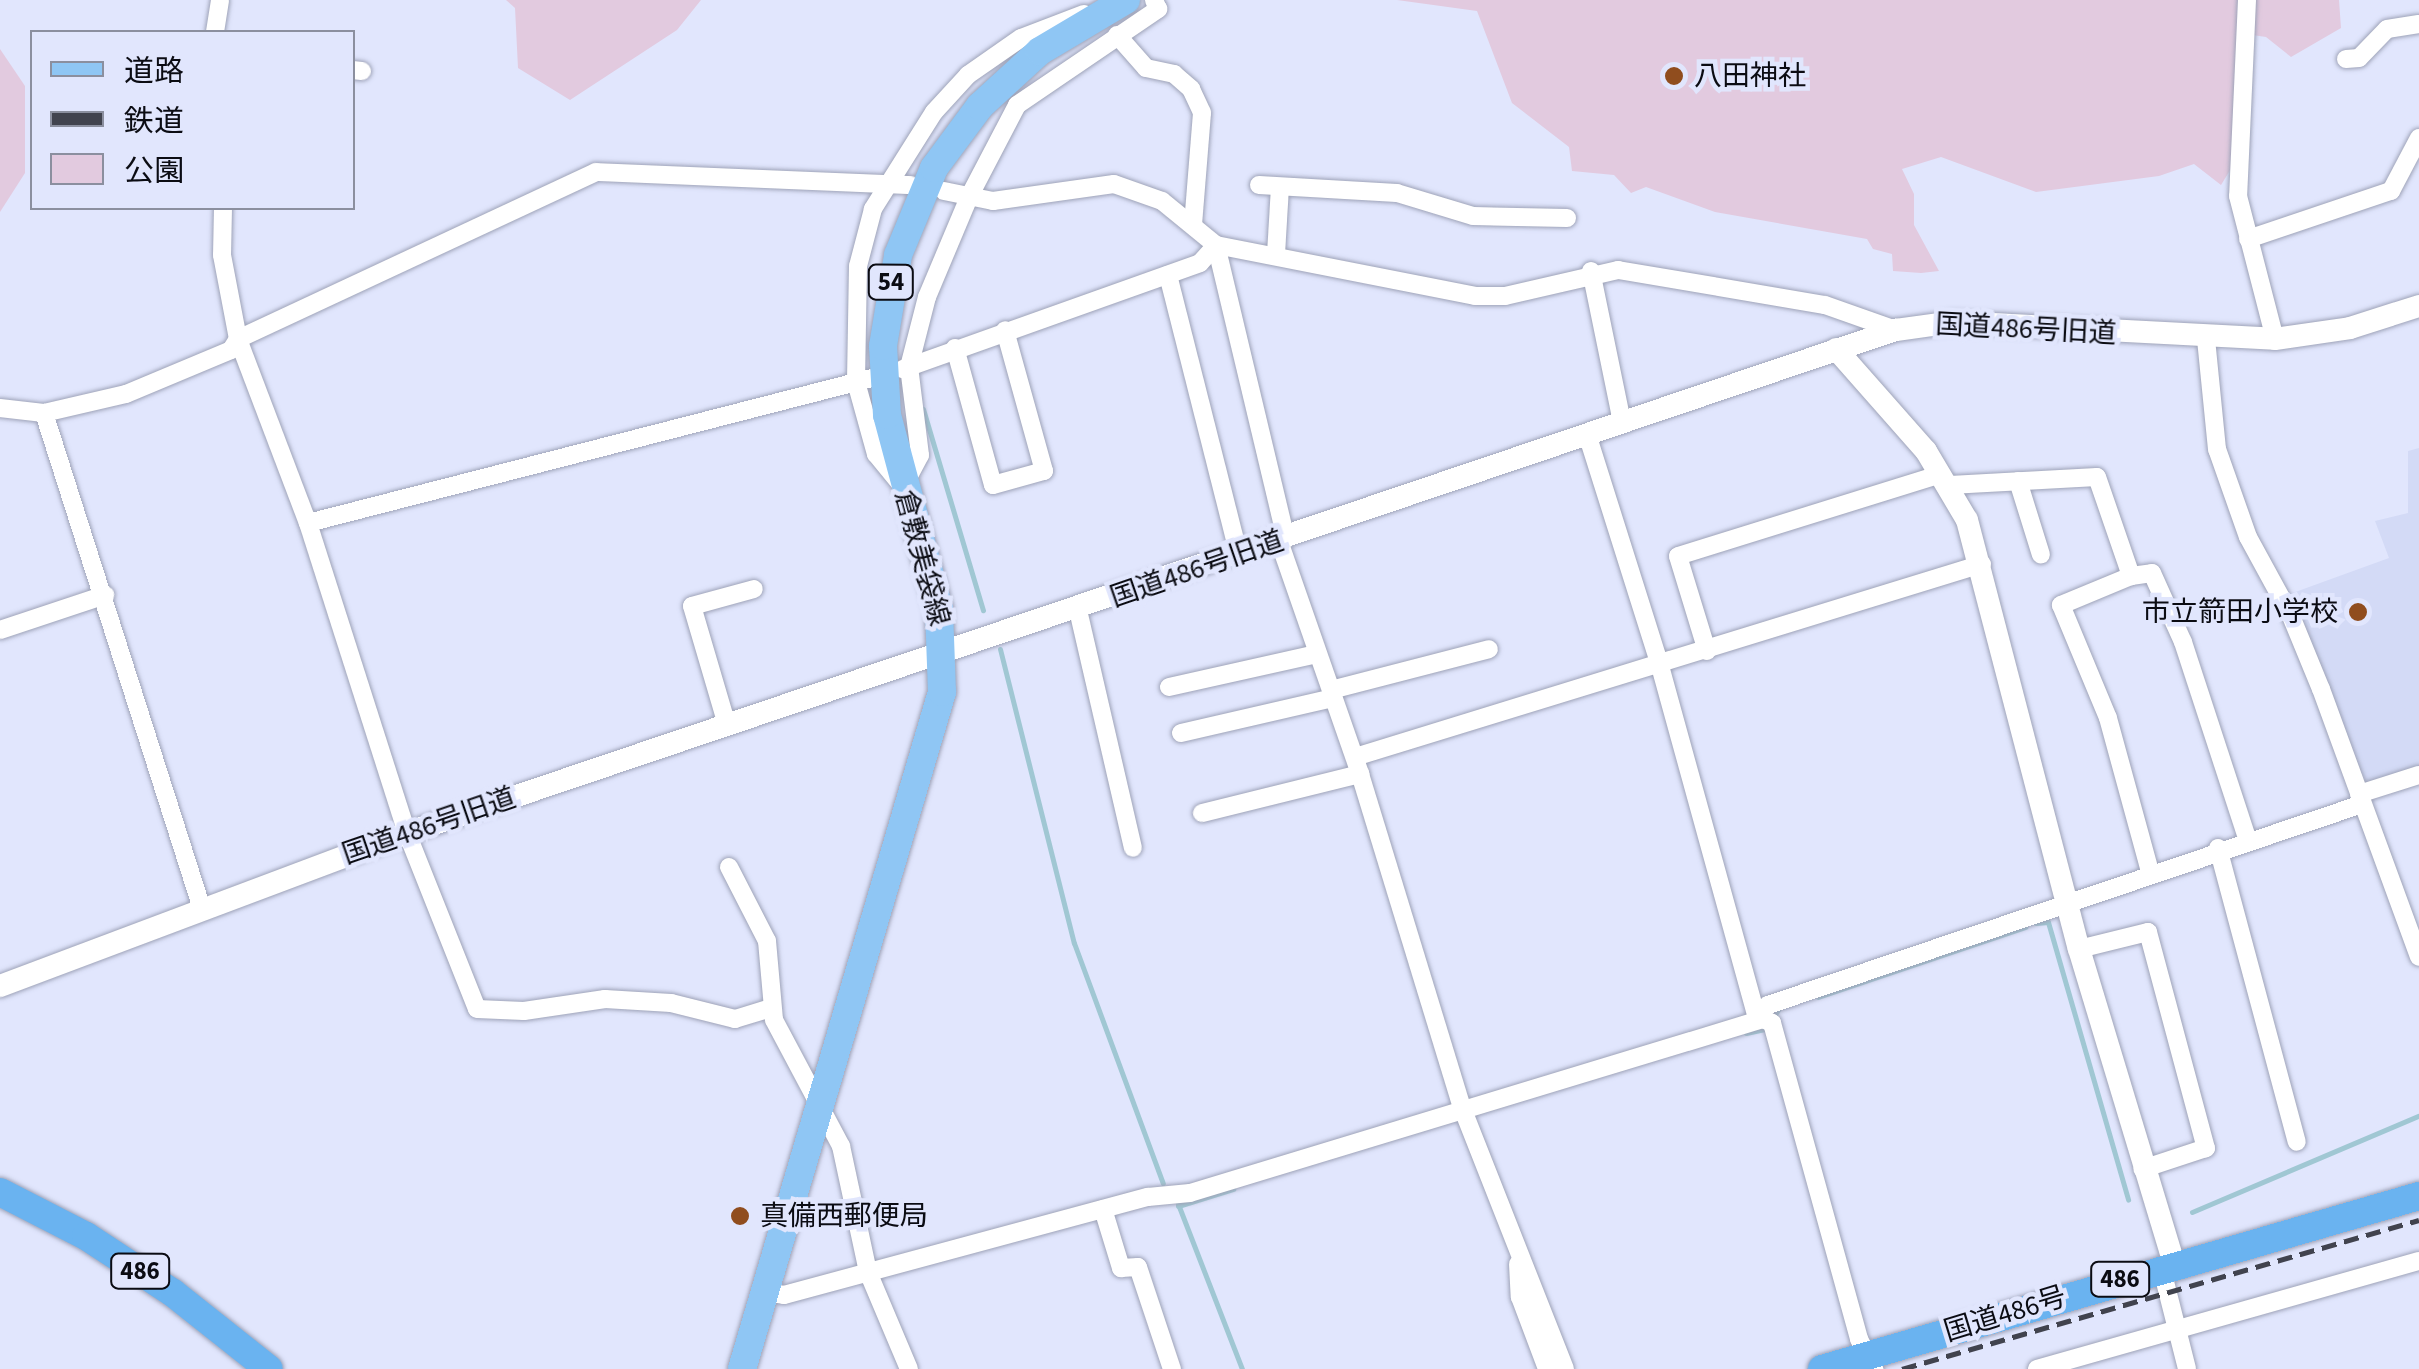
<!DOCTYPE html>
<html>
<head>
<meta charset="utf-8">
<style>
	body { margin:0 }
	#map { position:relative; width:2419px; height:1369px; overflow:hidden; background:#e1e6fd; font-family:"Source Sans 3","Noto Sans JP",sans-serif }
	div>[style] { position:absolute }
	.built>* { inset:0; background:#d3daf6 }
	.green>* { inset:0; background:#e2cadf }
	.stream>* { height:5px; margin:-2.5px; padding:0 2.5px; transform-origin:2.5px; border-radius:2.5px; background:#a0c7d3 }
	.roads { filter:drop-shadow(0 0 2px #9ea3b8) drop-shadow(0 0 2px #9ea3b8) }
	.minor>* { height:18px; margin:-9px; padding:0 9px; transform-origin:9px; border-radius:9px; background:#fff }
	.tertiary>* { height:22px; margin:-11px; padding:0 11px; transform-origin:11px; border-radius:11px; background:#fff }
	.primary>* { height:28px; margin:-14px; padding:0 14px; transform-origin:14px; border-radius:14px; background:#8fc6f4 }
	.trunk>* { height:28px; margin:-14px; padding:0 14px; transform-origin:14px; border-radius:14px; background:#6ab3f0 }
	.rail>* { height:5px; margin-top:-2.5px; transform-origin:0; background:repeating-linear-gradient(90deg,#41434e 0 15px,transparent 0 23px) }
	.dots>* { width:28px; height:28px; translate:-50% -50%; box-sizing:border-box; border:5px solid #e1e6fd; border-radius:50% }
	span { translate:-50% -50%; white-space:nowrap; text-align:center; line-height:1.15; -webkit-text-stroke:9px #e1e6fd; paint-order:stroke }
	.shield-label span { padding:2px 8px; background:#e1e6fd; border:2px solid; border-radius:8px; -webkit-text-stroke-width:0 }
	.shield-label { font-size:25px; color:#0b0c13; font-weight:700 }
	.poi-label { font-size:28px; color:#0b0c13 }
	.left { translate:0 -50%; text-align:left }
	.right { translate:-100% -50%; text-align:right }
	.street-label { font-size:28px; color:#0b0c13 }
	.legend { position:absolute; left:30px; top:30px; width:325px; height:180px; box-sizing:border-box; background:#e1e6fd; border:2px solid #8b8f9f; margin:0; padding:12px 18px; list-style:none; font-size:30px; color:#0b0c13 }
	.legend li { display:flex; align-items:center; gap:20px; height:50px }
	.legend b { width:50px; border:2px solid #8b8f9f }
</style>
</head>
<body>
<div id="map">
	<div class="built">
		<i style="clip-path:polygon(2419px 448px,2419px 770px,2367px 785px,2287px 595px,2389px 558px,2375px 521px,2408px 513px,2408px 451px)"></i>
	</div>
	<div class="green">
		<i style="clip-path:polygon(506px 0,701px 0,677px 30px,570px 100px,518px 68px,515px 8px)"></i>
		<i style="clip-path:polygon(1397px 0,2339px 0,2341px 28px,2291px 57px,2266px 37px,2239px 33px,2232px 167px,2221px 185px,2194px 164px,2159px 176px,2036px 192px,1941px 157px,1902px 169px,1914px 194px,1914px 225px,1939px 271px,1921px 273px,1893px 271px,1892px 254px,1873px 249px,1867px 239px,1715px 212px,1646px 187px,1631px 193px,1614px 175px,1572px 171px,1569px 147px,1512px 103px,1477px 11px)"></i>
		<i style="clip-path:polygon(0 49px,25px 86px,25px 173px,0 212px)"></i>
	</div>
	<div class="stream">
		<i style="left:923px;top:409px;width:210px;rotate:73.4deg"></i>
		<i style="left:1000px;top:649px;width:303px;rotate:75.9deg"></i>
		<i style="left:1074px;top:943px;width:256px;rotate:69.7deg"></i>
		<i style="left:2036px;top:923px;width:12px;rotate:-5deg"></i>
		<i style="left:2048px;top:922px;width:289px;rotate:73.9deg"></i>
		<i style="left:1818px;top:997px;width:219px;rotate:-18.7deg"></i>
		<i style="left:1746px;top:1033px;width:19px;rotate:-12deg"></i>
		<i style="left:1765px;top:1029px;width:25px;rotate:-56deg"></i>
		<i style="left:1178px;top:1204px;width:177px;rotate:68.8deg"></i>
		<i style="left:1178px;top:1206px;width:58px;rotate:-17.2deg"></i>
		<i style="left:2192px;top:1212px;width:246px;rotate:-23deg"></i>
	</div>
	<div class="roads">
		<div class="minor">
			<i style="left:2247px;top:0;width:196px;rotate:92.6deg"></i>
			<i style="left:2238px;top:196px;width:148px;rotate:75.5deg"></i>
			<i style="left:1084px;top:14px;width:67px;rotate:159.1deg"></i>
			<i style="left:1021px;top:38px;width:65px;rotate:145.1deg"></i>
			<i style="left:968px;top:75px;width:50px;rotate:132.6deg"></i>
			<i style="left:934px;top:112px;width:115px;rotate:122.2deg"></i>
			<i style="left:873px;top:209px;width:59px;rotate:104.7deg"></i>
			<i style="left:858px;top:266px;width:116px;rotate:91deg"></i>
			<i style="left:856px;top:382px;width:75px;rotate:74.5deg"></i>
			<i style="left:876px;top:454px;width:43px;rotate:50.7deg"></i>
			<i style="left:903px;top:487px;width:36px;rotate:-62deg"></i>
			<i style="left:920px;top:455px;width:89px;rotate:-97.1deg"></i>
			<i style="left:909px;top:367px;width:72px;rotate:-75.6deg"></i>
			<i style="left:927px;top:297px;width:108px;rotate:-67.2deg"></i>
			<i style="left:969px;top:197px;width:104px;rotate:-62.4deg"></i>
			<i style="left:1017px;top:105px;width:171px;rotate:-34.2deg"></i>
			<i style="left:1158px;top:9px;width:10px;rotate:-114deg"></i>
			<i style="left:215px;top:32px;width:32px;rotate:-81deg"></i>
			<i style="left:1117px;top:35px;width:44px;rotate:48.7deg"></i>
			<i style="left:1146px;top:68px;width:29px;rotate:12deg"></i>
			<i style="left:1174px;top:74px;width:23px;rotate:41deg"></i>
			<i style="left:1191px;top:89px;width:26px;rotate:65deg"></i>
			<i style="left:1202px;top:113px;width:111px;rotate:94.6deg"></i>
			<i style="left:2346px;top:59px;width:13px;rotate:-4deg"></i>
			<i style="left:2359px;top:58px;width:40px;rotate:-46deg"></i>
			<i style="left:2387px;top:29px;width:32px;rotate:-9deg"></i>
			<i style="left:352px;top:70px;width:10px;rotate:6deg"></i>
			<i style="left:1259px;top:185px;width:138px;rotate:3.3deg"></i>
			<i style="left:1397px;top:193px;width:79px;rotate:16.8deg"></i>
			<i style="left:1473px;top:216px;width:94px;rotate:1.2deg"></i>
			<i style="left:944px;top:191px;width:50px;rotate:11.5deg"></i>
			<i style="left:993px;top:201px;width:122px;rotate:-8deg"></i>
			<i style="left:1114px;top:184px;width:51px;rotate:19.5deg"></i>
			<i style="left:1162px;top:201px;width:70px;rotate:39.2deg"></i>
			<i style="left:1216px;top:245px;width:302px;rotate:76.6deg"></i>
			<i style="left:223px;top:208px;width:47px;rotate:91.2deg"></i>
			<i style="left:222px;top:255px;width:86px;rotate:79.2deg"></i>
			<i style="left:238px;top:339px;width:197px;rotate:69.2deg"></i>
			<i style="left:308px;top:523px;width:325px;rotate:72.3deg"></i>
			<i style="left:407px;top:833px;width:189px;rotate:68.3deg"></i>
			<i style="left:477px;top:1009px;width:47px;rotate:2.4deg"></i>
			<i style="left:524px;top:1011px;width:82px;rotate:-8.4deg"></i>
			<i style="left:605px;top:999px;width:66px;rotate:3.5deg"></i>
			<i style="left:671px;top:1003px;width:66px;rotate:14deg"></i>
			<i style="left:735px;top:1019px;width:38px;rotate:-17deg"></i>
			<i style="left:2248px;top:239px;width:151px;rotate:-18.6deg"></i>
			<i style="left:2391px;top:191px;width:60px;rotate:-62.2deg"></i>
			<i style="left:1216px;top:245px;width:264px;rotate:11.1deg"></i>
			<i style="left:1475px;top:296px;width:30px"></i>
			<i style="left:1505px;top:296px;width:116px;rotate:-13deg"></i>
			<i style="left:1618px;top:270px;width:210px;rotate:9.6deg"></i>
			<i style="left:1825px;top:305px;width:75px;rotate:19.4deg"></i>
			<i style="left:1276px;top:254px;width:67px;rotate:-86.6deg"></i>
			<i style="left:1591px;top:271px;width:154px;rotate:78.4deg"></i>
			<i style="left:1168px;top:275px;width:289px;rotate:75.8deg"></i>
			<i style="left:2206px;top:339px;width:111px;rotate:84.3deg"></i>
			<i style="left:2217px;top:449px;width:93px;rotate:70.6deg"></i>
			<i style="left:2248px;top:537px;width:90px;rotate:61.4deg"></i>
			<i style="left:2291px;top:616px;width:79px;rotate:67.7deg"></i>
			<i style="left:2321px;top:689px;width:285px;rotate:69.9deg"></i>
			<i style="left:955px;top:348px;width:142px;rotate:74.5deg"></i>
			<i style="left:993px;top:485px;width:53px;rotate:-15.4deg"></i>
			<i style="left:1044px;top:471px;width:146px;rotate:-105.5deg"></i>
			<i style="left:903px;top:369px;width:315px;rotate:-19.6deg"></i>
			<i style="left:1200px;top:263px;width:24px;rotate:-48deg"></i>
			<i style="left:0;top:408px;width:44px;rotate:6.5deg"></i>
			<i style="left:44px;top:413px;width:84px;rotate:-13deg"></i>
			<i style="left:126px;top:394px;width:114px;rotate:-22.7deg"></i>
			<i style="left:231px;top:350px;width:13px;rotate:-58deg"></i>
			<i style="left:238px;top:339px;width:395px;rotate:-25deg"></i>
			<i style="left:596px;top:172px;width:315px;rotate:2.4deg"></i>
			<i style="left:44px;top:413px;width:521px;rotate:72.33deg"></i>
			<i style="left:1587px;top:434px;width:243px;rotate:72.5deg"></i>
			<i style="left:1660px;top:666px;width:366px;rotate:74.6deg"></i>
			<i style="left:2018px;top:481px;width:77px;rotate:72.7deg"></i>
			<i style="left:1950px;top:485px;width:147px;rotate:-3.1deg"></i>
			<i style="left:2097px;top:477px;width:105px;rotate:71deg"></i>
			<i style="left:2131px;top:576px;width:21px;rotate:-8deg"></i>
			<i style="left:2152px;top:573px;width:76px;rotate:65.8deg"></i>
			<i style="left:2183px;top:642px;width:206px;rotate:71.9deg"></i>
			<i style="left:308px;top:523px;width:582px;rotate:-14.42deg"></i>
			<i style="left:1279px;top:541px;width:247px;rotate:70.8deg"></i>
			<i style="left:1360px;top:774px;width:351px;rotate:73deg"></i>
			<i style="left:1463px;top:1110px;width:278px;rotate:68.5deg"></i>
			<i style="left:2131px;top:576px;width:76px;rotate:157.5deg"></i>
			<i style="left:2061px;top:605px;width:122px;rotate:67.4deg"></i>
			<i style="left:2108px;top:718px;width:160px;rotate:74.7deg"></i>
			<i style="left:1078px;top:610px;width:244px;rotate:77deg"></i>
			<i style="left:0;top:630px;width:111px;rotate:-18.4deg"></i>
			<i style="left:1707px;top:651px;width:99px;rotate:-107deg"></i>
			<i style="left:1678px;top:556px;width:275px;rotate:-17.3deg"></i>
			<i style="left:1169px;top:687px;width:152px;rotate:-12.6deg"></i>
			<i style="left:1331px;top:690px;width:163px;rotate:-14.5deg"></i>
			<i style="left:727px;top:725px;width:124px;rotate:-106.4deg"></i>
			<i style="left:692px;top:606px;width:64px;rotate:-15.3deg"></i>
			<i style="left:1181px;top:733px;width:156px;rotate:-13deg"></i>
			<i style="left:1355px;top:757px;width:656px;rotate:-17.11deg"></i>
			<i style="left:2359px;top:794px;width:63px;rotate:-17.6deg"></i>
			<i style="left:1202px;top:813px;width:163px;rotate:-13.9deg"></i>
			<i style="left:2218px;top:848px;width:304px;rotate:75deg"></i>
			<i style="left:729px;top:867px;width:83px;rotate:62.8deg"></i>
			<i style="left:767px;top:941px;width:79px;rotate:84.9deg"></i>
			<i style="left:774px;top:1020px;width:143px;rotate:62deg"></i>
			<i style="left:841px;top:1146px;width:129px;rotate:77.9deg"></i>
			<i style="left:868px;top:1272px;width:105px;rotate:67.1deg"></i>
			<i style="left:2079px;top:949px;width:71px;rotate:-13.8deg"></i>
			<i style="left:2148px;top:932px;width:224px;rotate:75deg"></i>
			<i style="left:2206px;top:1148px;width:67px;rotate:161.8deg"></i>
			<i style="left:1757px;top:1019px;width:18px;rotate:-52deg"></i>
			<i style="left:1768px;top:1005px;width:627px;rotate:-18.69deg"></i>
			<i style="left:1103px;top:1209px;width:62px;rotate:73deg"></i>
			<i style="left:1121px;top:1268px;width:17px;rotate:-3deg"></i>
			<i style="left:1138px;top:1267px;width:108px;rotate:71.6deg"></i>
			<i style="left:1518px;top:1264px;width:33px;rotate:87deg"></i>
			<i style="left:1520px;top:1297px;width:77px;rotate:69.4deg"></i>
			<i style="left:2161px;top:1266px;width:106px;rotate:75.8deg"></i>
			<i style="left:765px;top:1292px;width:19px;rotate:9deg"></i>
			<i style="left:784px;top:1295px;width:377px;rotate:-15.1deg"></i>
			<i style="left:1148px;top:1197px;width:42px;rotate:-5.4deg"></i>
			<i style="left:1190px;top:1193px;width:599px;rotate:-16.89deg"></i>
			<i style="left:1763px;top:1019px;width:10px;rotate:24deg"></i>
			<i style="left:1772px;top:1023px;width:328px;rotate:74.6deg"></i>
			<i style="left:1859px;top:1339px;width:34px;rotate:63deg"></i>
			<i style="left:2037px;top:1369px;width:397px;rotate:-15.8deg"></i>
		</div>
		<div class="tertiary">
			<i style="left:1836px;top:349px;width:136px;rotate:48.6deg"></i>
			<i style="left:1926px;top:451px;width:80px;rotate:59.3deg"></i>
			<i style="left:1967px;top:520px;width:443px;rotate:75.4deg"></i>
			<i style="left:2079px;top:949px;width:328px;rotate:73.2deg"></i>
			<i style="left:0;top:986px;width:435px;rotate:-20.6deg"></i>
			<i style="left:407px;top:833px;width:1572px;rotate:-18.67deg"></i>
			<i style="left:1896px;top:330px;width:59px;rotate:-7.9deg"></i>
			<i style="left:1954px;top:322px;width:321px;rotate:3deg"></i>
			<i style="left:2275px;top:339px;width:76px;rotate:-8.3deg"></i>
			<i style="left:2350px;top:328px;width:72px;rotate:-17.7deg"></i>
		</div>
		<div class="primary">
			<i style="left:742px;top:1369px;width:706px;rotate:-73.54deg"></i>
			<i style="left:942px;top:692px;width:83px;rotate:-92.1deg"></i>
			<i style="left:939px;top:609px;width:201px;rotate:-105deg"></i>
			<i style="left:887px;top:415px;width:69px;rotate:-93.3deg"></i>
			<i style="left:883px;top:346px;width:92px;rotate:-80.6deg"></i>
			<i style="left:898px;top:255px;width:94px;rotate:-67.5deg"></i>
			<i style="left:934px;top:168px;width:77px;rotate:-53.4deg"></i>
			<i style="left:980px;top:106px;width:81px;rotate:-42.5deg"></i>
			<i style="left:1040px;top:51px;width:100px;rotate:-30.7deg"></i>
		</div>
		<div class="trunk">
			<i style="left:0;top:1192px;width:97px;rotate:27.1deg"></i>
			<i style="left:86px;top:1236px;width:104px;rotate:33.2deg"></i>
			<i style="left:173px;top:1293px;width:122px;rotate:38.4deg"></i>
			<i style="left:1822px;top:1369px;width:622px;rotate:-16.16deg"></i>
		</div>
	</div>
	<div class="rail">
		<i style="left:1902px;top:1369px;width:538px;rotate:-16.08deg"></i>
	</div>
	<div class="dots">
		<i style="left:1674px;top:76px;background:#904d1e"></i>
		<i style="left:2358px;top:612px;background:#904d1e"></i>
		<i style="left:740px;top:1216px;background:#904d1e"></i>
	</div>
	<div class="shield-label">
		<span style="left:891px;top:282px">54</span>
		<span style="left:140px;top:1271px">486</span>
		<span style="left:2120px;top:1279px">486</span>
	</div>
	<div class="poi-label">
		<span class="left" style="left:1694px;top:76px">八田神社</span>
		<span class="right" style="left:2338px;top:612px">市立箭田小学校</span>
		<span class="left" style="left:760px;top:1216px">真備西郵便局</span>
	</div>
	<div class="street-label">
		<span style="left:2026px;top:329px;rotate:3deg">国道486号旧道</span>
		<span style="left:922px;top:558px;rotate:75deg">倉敷美袋線</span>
		<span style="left:1197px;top:569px;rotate:-19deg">国道486号旧道</span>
		<span style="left:429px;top:826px;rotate:-19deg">国道486号旧道</span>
		<span style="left:2005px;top:1314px;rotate:-17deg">国道486号</span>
	</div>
	<ul class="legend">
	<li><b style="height:12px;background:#8fc6f4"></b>道路</li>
	<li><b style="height:12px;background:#41434e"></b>鉄道</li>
	<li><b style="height:28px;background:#e2cadf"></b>公園</li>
	</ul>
</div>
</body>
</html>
